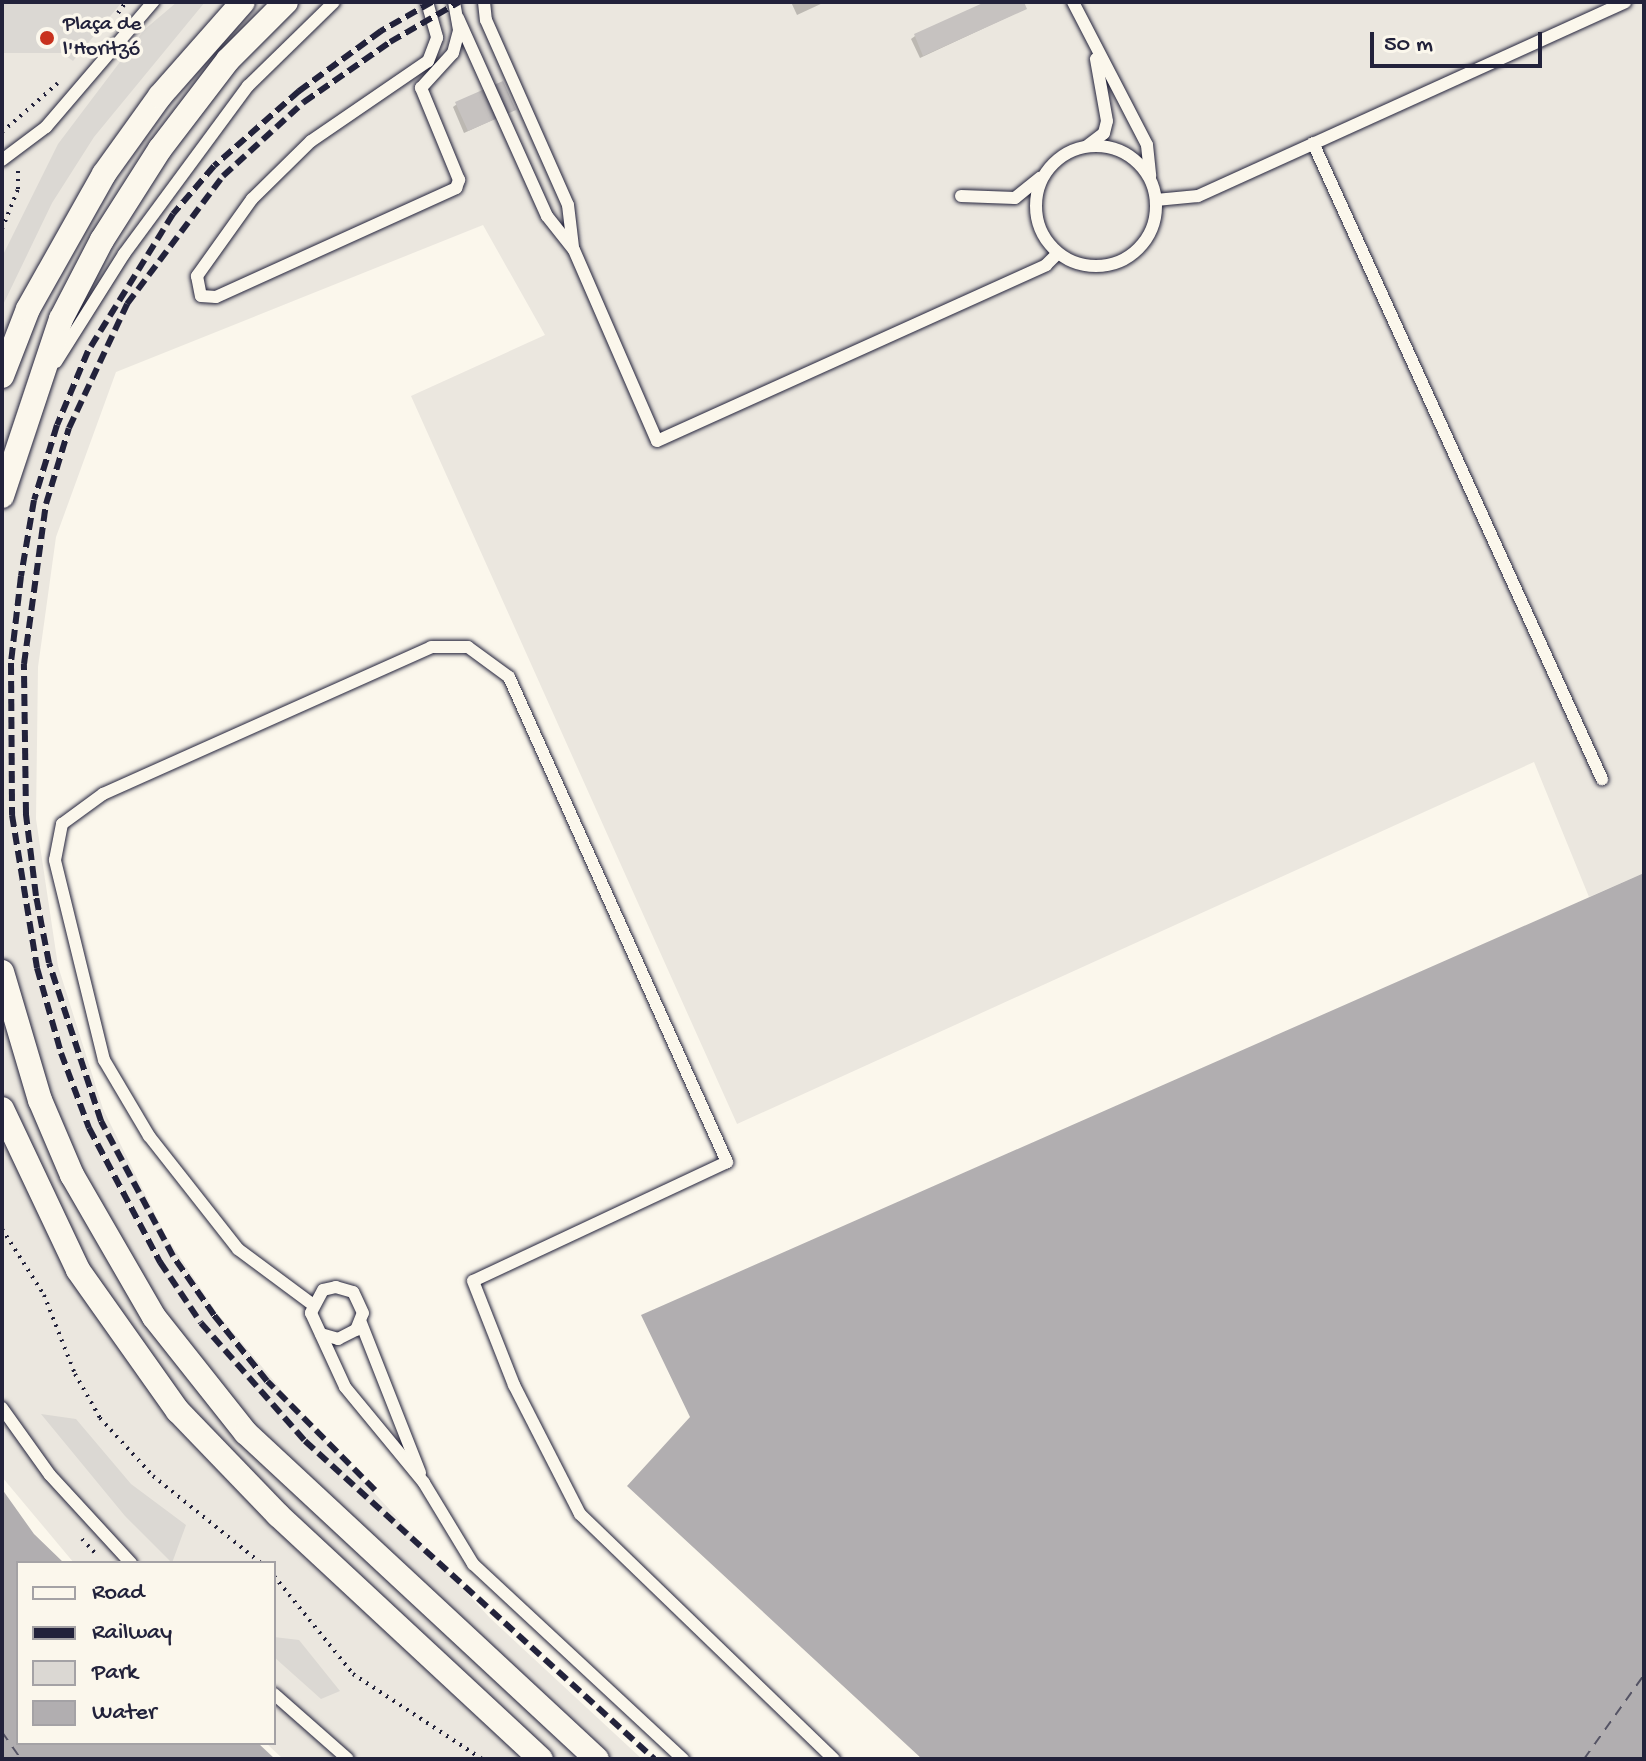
<!DOCTYPE html>
<html>
<head>
<meta charset="utf-8">
<style>
	body { margin:0 }
	#map { position:relative; width:1646px; height:1761px; overflow:hidden; background:#fbf7ec; font-family:"Gochi Hand",sans-serif }
	div>[style] { position:absolute }
	.built>* { inset:0; background:#ebe7df }
	.green>* { inset:0; background:#dbd8d3 }
	.water>* { inset:0; background:#b1aeb0 }
	.shadow>* { inset:0; background:#0003 }
	.ferry>* { height:2px; margin-top:-1px; transform-origin:0; background:repeating-linear-gradient(90deg,#545364 0 10px,transparent 0 18px) }
	.building>* { inset:0; background:#c6c2c0 }
	.path>* { height:4px; margin-top:-2px; transform-origin:0; background:repeating-linear-gradient(90deg,#22223b 0 2px,transparent 0 8px) }
	.roads { filter:drop-shadow(0 0 2px #22223b) drop-shadow(0 0 2px #22223b) }
	.lane>* { height:12px; margin:-6px; padding:0 6px; transform-origin:6px; border-radius:6px; background:#fbf7ec }
	.lane>.ring { margin:-6px; padding:0; box-sizing:content-box; background:none; border:12px solid #fbf7ec; border-radius:50% }
	.street>* { height:24px; margin:-12px; padding:0 12px; transform-origin:12px; border-radius:12px; background:#fbf7ec }
	.rail>* { height:6px; margin-top:-3px; transform-origin:0; background:repeating-linear-gradient(90deg,#22223b 0 12px,transparent 0 18px) }
	.dots>* { width:22px; height:22px; translate:-50% -50%; box-sizing:border-box; border:4px solid #fbf7ec; border-radius:50% }
	span { translate:-50% -50%; white-space:nowrap; text-align:center; line-height:1.15; -webkit-text-stroke:7px #fbf7ec; paint-order:stroke }
	.poi-label { font-size:22px; color:#22223b }
	.left { translate:0 -50%; text-align:left }
	.frame { position:absolute; inset:0; border:4px solid #22223b; pointer-events:none }
	.legend { position:absolute; left:16px; top:1561px; width:260px; height:184px; box-sizing:border-box; background:#fbf7ec; border:2px solid #a4a2a5; margin:0; padding:10px 14px; list-style:none; font-size:24px; color:#22223b }
	.legend li { display:flex; align-items:center; gap:16px; height:40px }
	.legend b { width:40px; border:2px solid #a4a2a5 }
	.scale { position:absolute; left:1370px; top:32px; width:172px; height:36px; box-sizing:border-box; border:4px solid #22223b; border-top:0; padding-left:10px; font-size:24px; line-height:28px; white-space:nowrap; color:#22223b; -webkit-text-stroke:6px #fbf7ec; paint-order:stroke }
</style>
</head>
<body>
<div id="map">
	<div class="built">
		<i style="clip-path:polygon(2px 2px,1644px 2px,1644px 873px,1589px 897px,1534px 762px,737px 1124px,411px 396px,545px 335px,483px 225px,116px 372px,56px 537px,38px 667px,36px 819px,58px 966px,103px 1109px,166px 1236px,217px 1313px,304px 1417px,490px 1618px,642px 1759px,283px 1759px,266px 1743px,274px 1743px,274px 1563px,74px 1563px,2px 1477px)"></i>
	</div>
	<div class="green">
		<i style="clip-path:polygon(2px 2px,122px 2px,73px 61px,62px 53px,2px 53px)"></i>
		<i style="clip-path:polygon(177px 2px,205px 2px,94px 137px,52px 203px,2px 307px,2px 257px,58px 144px,144px 30px)"></i>
		<i style="clip-path:polygon(41px 1414px,76px 1419px,131px 1484px,186px 1525px,172px 1563px,125px 1516px)"></i>
		<i style="clip-path:polygon(274px 1637px,299px 1640px,340px 1691px,321px 1699px,274px 1657px)"></i>
	</div>
	<div class="water">
		<i style="clip-path:polygon(1644px 873px,1644px 1759px,922px 1759px,627px 1486px,690px 1417px,641px 1315px)"></i>
		<i style="clip-path:polygon(2px 1489px,34px 1534px,64px 1563px,18px 1563px,18px 1743px,258px 1743px,275px 1759px,2px 1759px)"></i>
	</div>
	<div class="shadow">
		<i style="clip-path:polygon(791px 2px,825px 2px,797px 15px)"></i>
		<i style="clip-path:polygon(990px 2px,1022px 2px,1025px 9px,920px 58px,911px 39px,915px 36px)"></i>
		<i style="clip-path:polygon(457px 104px,510px 112px,464px 133px,453px 107px)"></i>
	</div>
	<div class="ferry">
		<i style="left:2px;top:1732px;width:33px;rotate:55deg"></i>
		<i style="left:1584px;top:1759px;width:103px;rotate:-54.5deg"></i>
	</div>
	<div class="building">
		<i style="clip-path:polygon(985px 2px,1024px 2px,1027px 9px,923px 56px,914px 34px)"></i>
		<i style="clip-path:polygon(503px 81px,516px 110px,468px 131px,455px 102px)"></i>
	</div>
	<div class="path">
		<i style="left:118px;top:13px;width:14px;rotate:-54deg"></i>
		<i style="left:2px;top:132px;width:74px;rotate:-41.2deg"></i>
		<i style="left:2px;top:229px;width:43px;rotate:-68.2deg"></i>
		<i style="left:18px;top:189px;width:20px;rotate:-90deg"></i>
		<i style="left:2px;top:1229px;width:78px;rotate:57.5deg"></i>
		<i style="left:44px;top:1295px;width:85px;rotate:68.6deg"></i>
		<i style="left:75px;top:1374px;width:51px;rotate:60.4deg"></i>
		<i style="left:100px;top:1418px;width:79px;rotate:47.6deg"></i>
		<i style="left:153px;top:1476px;width:139px;rotate:38.9deg"></i>
		<i style="left:82px;top:1539px;width:23px;rotate:47deg"></i>
		<i style="left:274px;top:1576px;width:126px;rotate:51.1deg"></i>
		<i style="left:353px;top:1674px;width:154px;rotate:33.4deg"></i>
	</div>
	<div class="roads">
		<div class="lane">
			<i style="left:427px;top:2px;width:37px;rotate:74deg"></i>
			<i style="left:437px;top:38px;width:25px;rotate:111deg"></i>
			<i style="left:428px;top:61px;width:142px;rotate:145.6deg"></i>
			<i style="left:311px;top:141px;width:83px;rotate:135.5deg"></i>
			<i style="left:252px;top:199px;width:95px;rotate:125.5deg"></i>
			<i style="left:197px;top:276px;width:20px;rotate:79deg"></i>
			<i style="left:201px;top:296px;width:15px;rotate:4deg"></i>
			<i style="left:216px;top:297px;width:264px;rotate:-24.4deg"></i>
			<i style="left:456px;top:188px;width:9px;rotate:-69deg"></i>
			<i style="left:459px;top:180px;width:100px;rotate:-112.4deg"></i>
			<i style="left:421px;top:88px;width:47px;rotate:-47.6deg"></i>
			<i style="left:453px;top:53px;width:24px;rotate:-75deg"></i>
			<i style="left:459px;top:30px;width:28px;rotate:-100deg"></i>
			<i style="left:484px;top:2px;width:18px;rotate:84deg"></i>
			<i style="left:486px;top:20px;width:202px;rotate:66.1deg"></i>
			<i style="left:568px;top:205px;width:42px;rotate:83.2deg"></i>
			<i style="left:1073px;top:2px;width:161px;rotate:62.6deg"></i>
			<i style="left:1147px;top:145px;width:31px;rotate:84deg"></i>
			<i style="left:458px;top:18px;width:217px;rotate:65.8deg"></i>
			<i style="left:547px;top:216px;width:43px;rotate:51.5deg"></i>
			<i style="left:574px;top:250px;width:208px;rotate:66.5deg"></i>
			<i style="left:657px;top:441px;width:427px;rotate:-24.3deg"></i>
			<i style="left:1046px;top:265px;width:16px;rotate:-45deg"></i>
			<i style="left:1313px;top:143px;width:699px;rotate:65.56deg"></i>
			<i class="ring" style="left:1036px;top:146px;width:108px;height:108px"></i>
			<i style="left:1087px;top:146px;width:21px;rotate:-37deg"></i>
			<i style="left:1104px;top:133px;width:12px;rotate:-76deg"></i>
			<i style="left:1107px;top:121px;width:63px;rotate:-100.1deg"></i>
			<i style="left:2px;top:160px;width:55px;rotate:-36.9deg"></i>
			<i style="left:46px;top:127px;width:165px;rotate:-49.4deg"></i>
			<i style="left:961px;top:196px;width:54px;rotate:2.1deg"></i>
			<i style="left:1015px;top:198px;width:32px;rotate:-39deg"></i>
			<i style="left:1156px;top:200px;width:42px;rotate:-5.4deg"></i>
			<i style="left:1198px;top:196px;width:469px;rotate:-24.4deg"></i>
			<i style="left:56px;top:362px;width:128px;rotate:-57.8deg"></i>
			<i style="left:124px;top:254px;width:209px;rotate:-53.6deg"></i>
			<i style="left:248px;top:86px;width:120px;rotate:-44.3deg"></i>
			<i style="left:312px;top:1304px;width:92px;rotate:-143.4deg"></i>
			<i style="left:238px;top:1249px;width:144px;rotate:-128.2deg"></i>
			<i style="left:149px;top:1136px;width:88px;rotate:-120.6deg"></i>
			<i style="left:104px;top:1060px;width:206px;rotate:-103.8deg"></i>
			<i style="left:55px;top:860px;width:37px;rotate:-79deg"></i>
			<i style="left:62px;top:824px;width:51px;rotate:-36.2deg"></i>
			<i style="left:103px;top:794px;width:359px;rotate:-24.1deg"></i>
			<i style="left:431px;top:647px;width:37px"></i>
			<i style="left:468px;top:647px;width:51px;rotate:36.2deg"></i>
			<i style="left:509px;top:677px;width:532px;rotate:65.8deg"></i>
			<i style="left:727px;top:1162px;width:280px;rotate:154.9deg"></i>
			<i style="left:473px;top:1281px;width:112px;rotate:68.5deg"></i>
			<i style="left:514px;top:1385px;width:145px;rotate:62.9deg"></i>
			<i style="left:580px;top:1514px;width:353px;rotate:44deg"></i>
			<i style="left:361px;top:1323px;width:161px;rotate:68.5deg"></i>
			<i style="left:321px;top:1334px;width:18px;rotate:16deg"></i>
			<i style="left:338px;top:1339px;width:20px;rotate:-27deg"></i>
			<i style="left:356px;top:1330px;width:18px;rotate:-68deg"></i>
			<i style="left:363px;top:1313px;width:23px;rotate:-115deg"></i>
			<i style="left:353px;top:1292px;width:18px;rotate:-164deg"></i>
			<i style="left:336px;top:1287px;width:13px;rotate:167deg"></i>
			<i style="left:323px;top:1290px;width:26px;rotate:118deg"></i>
			<i style="left:311px;top:1313px;width:81px;rotate:65.3deg"></i>
			<i style="left:345px;top:1387px;width:124px;rotate:50.5deg"></i>
			<i style="left:424px;top:1483px;width:95px;rotate:58.8deg"></i>
			<i style="left:473px;top:1564px;width:287px;rotate:42.9deg"></i>
			<i style="left:2px;top:1408px;width:82px;rotate:54.4deg"></i>
			<i style="left:50px;top:1475px;width:120px;rotate:47.4deg"></i>
			<i style="left:274px;top:1694px;width:98px;rotate:41.3deg"></i>
		</div>
		<div class="street">
			<i style="left:2px;top:376px;width:72px;rotate:-68.8deg"></i>
			<i style="left:28px;top:309px;width:155px;rotate:-60.6deg"></i>
			<i style="left:104px;top:174px;width:96px;rotate:-54.3deg"></i>
			<i style="left:160px;top:96px;width:125px;rotate:-48.6deg"></i>
			<i style="left:2px;top:496px;width:187px;rotate:-71.6deg"></i>
			<i style="left:61px;top:319px;width:89px;rotate:-62.6deg"></i>
			<i style="left:102px;top:240px;width:108px;rotate:-57.5deg"></i>
			<i style="left:160px;top:149px;width:112px;rotate:-52.6deg"></i>
			<i style="left:228px;top:60px;width:82px;rotate:-45deg"></i>
			<i style="left:2px;top:972px;width:134px;rotate:73.5deg"></i>
			<i style="left:40px;top:1100px;width:82px;rotate:66.9deg"></i>
			<i style="left:72px;top:1175px;width:164px;rotate:60deg"></i>
			<i style="left:154px;top:1317px;width:148px;rotate:51.6deg"></i>
			<i style="left:246px;top:1433px;width:479px;rotate:42.9deg"></i>
			<i style="left:2px;top:1109px;width:178px;rotate:64.7deg"></i>
			<i style="left:78px;top:1270px;width:173px;rotate:54.7deg"></i>
			<i style="left:178px;top:1411px;width:144px;rotate:46.1deg"></i>
			<i style="left:278px;top:1515px;width:359px;rotate:42.9deg"></i>
		</div>
	</div>
	<div class="rail">
		<i style="left:432px;top:2px;width:59px;rotate:150.4deg"></i>
		<i style="left:381px;top:31px;width:102px;rotate:143.8deg"></i>
		<i style="left:299px;top:91px;width:113px;rotate:138.6deg"></i>
		<i style="left:214px;top:166px;width:63px;rotate:130.5deg"></i>
		<i style="left:173px;top:214px;width:161px;rotate:121.8deg"></i>
		<i style="left:88px;top:351px;width:80px;rotate:112.7deg"></i>
		<i style="left:57px;top:425px;width:78px;rotate:107deg"></i>
		<i style="left:34px;top:500px;width:77px;rotate:99.7deg"></i>
		<i style="left:21px;top:576px;width:88px;rotate:96.6deg"></i>
		<i style="left:11px;top:663px;width:152px;rotate:89.6deg"></i>
		<i style="left:12px;top:815px;width:155px;rotate:80.7deg"></i>
		<i style="left:37px;top:968px;width:88px;rotate:74.2deg"></i>
		<i style="left:61px;top:1053px;width:80px;rotate:69.5deg"></i>
		<i style="left:89px;top:1128px;width:152px;rotate:62.1deg"></i>
		<i style="left:160px;top:1262px;width:73px;rotate:56.1deg"></i>
		<i style="left:201px;top:1323px;width:157px;rotate:48.6deg"></i>
		<i style="left:305px;top:1441px;width:472px;rotate:42.3deg"></i>
		<i style="left:375px;top:1490px;width:153px;rotate:-134.7deg"></i>
		<i style="left:267px;top:1381px;width:85px;rotate:-128.8deg"></i>
		<i style="left:214px;top:1315px;width:72px;rotate:-124.8deg"></i>
		<i style="left:173px;top:1256px;width:153px;rotate:-118.1deg"></i>
		<i style="left:101px;top:1121px;width:166px;rotate:-108.2deg"></i>
		<i style="left:49px;top:963px;width:68px;rotate:-101deg"></i>
		<i style="left:36px;top:896px;width:83px;rotate:-97deg"></i>
		<i style="left:26px;top:814px;width:150px;rotate:-90.8deg"></i>
		<i style="left:24px;top:664px;width:162px;rotate:-82.2deg"></i>
		<i style="left:46px;top:504px;width:79px;rotate:-73.2deg"></i>
		<i style="left:69px;top:428px;width:137px;rotate:-64.9deg"></i>
		<i style="left:127px;top:304px;width:160px;rotate:-53.1deg"></i>
		<i style="left:223px;top:176px;width:110px;rotate:-42.4deg"></i>
		<i style="left:304px;top:102px;width:105px;rotate:-34.9deg"></i>
		<i style="left:390px;top:42px;width:80px;rotate:-30.1deg"></i>
	</div>
	<div class="dots">
		<i style="left:47px;top:38px;background:#c8321e"></i>
	</div>
	<div class="poi-label">
		<span class="left" style="left:63px;top:38px">Plaça de<br>l'Horitzó</span>
	</div>
	<div class="frame"></div>
	<ul class="legend">
	<li><b style="height:10px;background:#fbf7ec"></b>Road</li>
	<li><b style="height:10px;background:#22223b"></b>Railway</li>
	<li><b style="height:22px;background:#dbd8d3"></b>Park</li>
	<li><b style="height:22px;background:#b1aeb0"></b>Water</li>
	</ul>
	<div class="scale">50 m</div>
</div>
</body>
</html>
